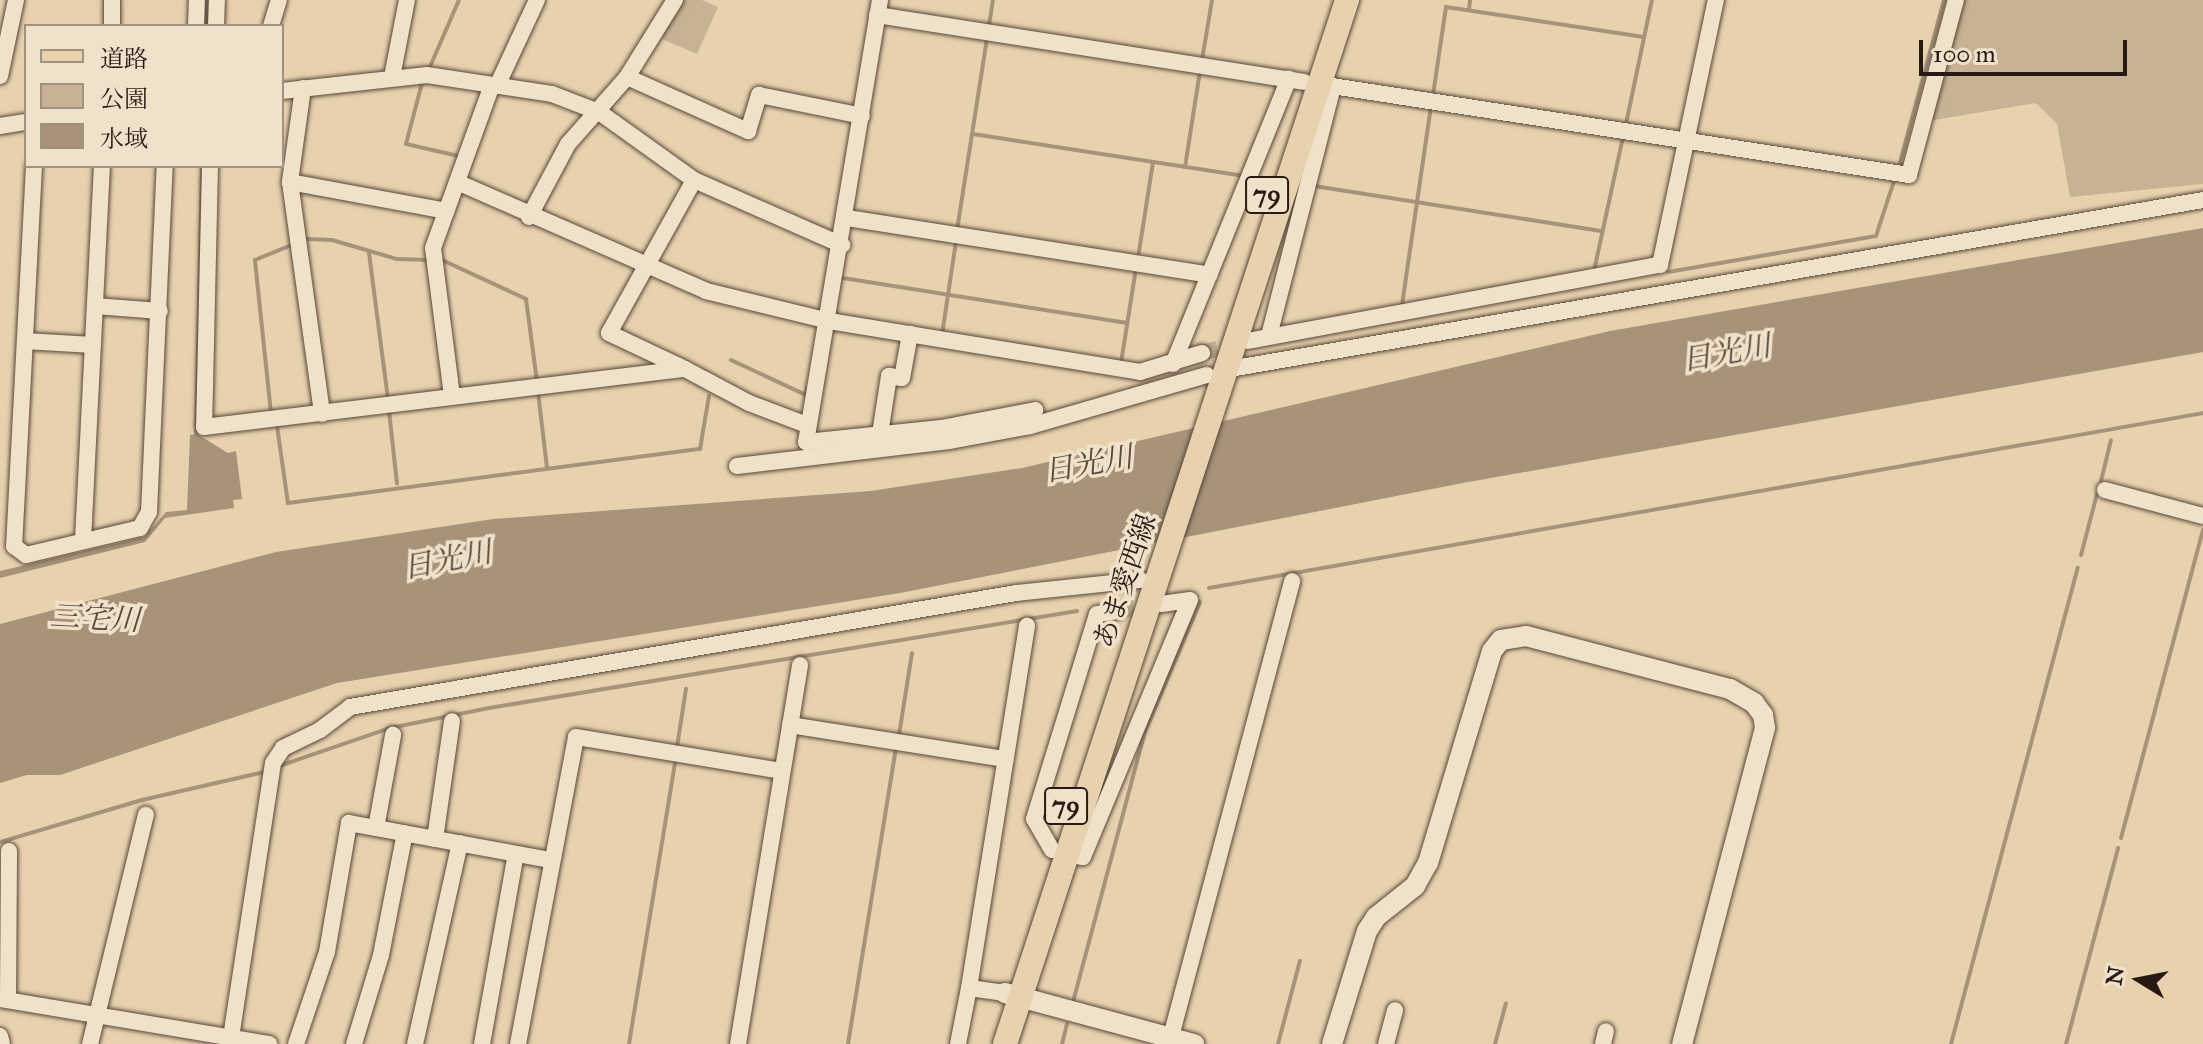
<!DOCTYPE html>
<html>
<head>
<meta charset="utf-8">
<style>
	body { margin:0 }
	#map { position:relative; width:2203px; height:1044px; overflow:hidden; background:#e8d2ae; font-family:"IM FELL Great Primer","Noto Serif JP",serif }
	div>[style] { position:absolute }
	.green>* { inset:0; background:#c7b394 }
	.water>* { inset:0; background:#a6937a }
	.stream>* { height:4px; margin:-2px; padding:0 2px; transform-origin:2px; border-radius:2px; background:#a6937a }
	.minor-tunnel>* { height:16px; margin-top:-8px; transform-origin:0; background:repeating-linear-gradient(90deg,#c1ad8f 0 16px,transparent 0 24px) }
	.roads { filter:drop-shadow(0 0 2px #57473a) drop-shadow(0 0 2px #57473a) }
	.minor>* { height:16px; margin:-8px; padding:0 8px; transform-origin:8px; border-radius:8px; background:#f0e2ca }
	.tertiary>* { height:20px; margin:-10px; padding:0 10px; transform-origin:10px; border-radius:10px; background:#f0e2ca }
	.primary>* { height:24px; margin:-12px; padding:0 12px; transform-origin:12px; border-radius:12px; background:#e8d2ae }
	span { translate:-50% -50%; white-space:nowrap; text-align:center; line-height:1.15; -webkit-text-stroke:7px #f0e2ca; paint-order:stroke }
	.shield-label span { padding:2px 6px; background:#f0e2ca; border:2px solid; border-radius:6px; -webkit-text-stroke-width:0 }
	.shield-label { font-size:26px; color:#271914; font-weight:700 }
	.street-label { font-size:28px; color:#271914 }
	.water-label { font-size:30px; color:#5a4a3d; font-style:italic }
	.legend { position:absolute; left:24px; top:24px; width:260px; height:144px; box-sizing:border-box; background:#f0e2ca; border:2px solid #a09281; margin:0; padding:10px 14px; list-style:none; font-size:24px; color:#271914 }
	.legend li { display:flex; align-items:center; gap:16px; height:40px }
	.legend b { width:40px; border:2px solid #a09281 }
	.north { position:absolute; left:2099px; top:940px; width:80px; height:80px; -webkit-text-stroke:6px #f0e2ca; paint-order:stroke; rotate:280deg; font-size:22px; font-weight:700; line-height:32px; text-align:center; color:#271914 }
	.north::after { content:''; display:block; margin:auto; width:28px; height:36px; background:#271914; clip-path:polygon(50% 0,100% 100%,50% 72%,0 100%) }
	.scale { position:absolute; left:1919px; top:40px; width:208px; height:36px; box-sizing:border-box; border:4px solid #271914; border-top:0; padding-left:10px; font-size:24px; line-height:28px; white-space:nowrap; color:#271914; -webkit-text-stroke:6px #f0e2ca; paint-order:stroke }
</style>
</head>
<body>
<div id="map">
	<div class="green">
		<i style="clip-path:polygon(678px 0,702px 0,718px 7px,697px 54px,662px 39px)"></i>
		<i style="clip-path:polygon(1960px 0,2203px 0,2203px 184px,2070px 197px,2057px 124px,2036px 103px,1928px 121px)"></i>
	</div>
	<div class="water">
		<i style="clip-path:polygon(2203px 228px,2203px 352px,1463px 483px,900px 593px,337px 683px,60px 775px,27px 775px,0 783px,0 624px,276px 552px,493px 519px,871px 491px,1022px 468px,1610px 331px)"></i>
		<i style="clip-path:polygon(197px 434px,228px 453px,236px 451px,242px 499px,233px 500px,234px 508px,165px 518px,145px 542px,0 578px,0 571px,144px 537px,166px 512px,187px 510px,190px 435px)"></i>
	</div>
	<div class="stream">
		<i style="left:1469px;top:10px;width:10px;rotate:-84deg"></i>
		<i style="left:989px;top:25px;width:25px;rotate:-81deg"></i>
		<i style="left:206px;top:26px;width:26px;rotate:-88deg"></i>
		<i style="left:1202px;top:60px;width:61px;rotate:-80.5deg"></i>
		<i style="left:429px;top:69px;width:75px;rotate:-66.5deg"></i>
		<i style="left:422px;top:83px;width:63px;rotate:104.7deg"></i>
		<i style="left:406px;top:144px;width:54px;rotate:12.8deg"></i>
		<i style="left:1433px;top:95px;width:89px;rotate:-81.6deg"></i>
		<i style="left:1446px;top:7px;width:200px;rotate:8.6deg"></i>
		<i style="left:1626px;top:124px;width:127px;rotate:-78.2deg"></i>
		<i style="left:973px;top:134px;width:273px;rotate:8.8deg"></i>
		<i style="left:1899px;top:166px;width:172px;rotate:-74.8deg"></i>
		<i style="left:1185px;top:167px;width:97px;rotate:-81.1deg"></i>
		<i style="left:1314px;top:186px;width:292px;rotate:8.9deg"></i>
		<i style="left:957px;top:230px;width:194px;rotate:-81.1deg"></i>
		<i style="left:306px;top:239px;width:26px;rotate:2deg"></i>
		<i style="left:332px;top:240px;width:68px;rotate:16.3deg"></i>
		<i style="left:397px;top:259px;width:32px;rotate:2deg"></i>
		<i style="left:369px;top:253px;width:147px;rotate:82.6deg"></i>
		<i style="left:1138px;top:258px;width:97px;rotate:-81.1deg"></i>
		<i style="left:442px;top:260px;width:93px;rotate:24.9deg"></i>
		<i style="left:526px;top:299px;width:83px;rotate:82.4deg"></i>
		<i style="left:1594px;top:271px;width:137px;rotate:-77.8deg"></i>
		<i style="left:1668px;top:272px;width:211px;rotate:-9.8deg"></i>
		<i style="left:1876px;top:236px;width:61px;rotate:-71.9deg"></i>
		<i style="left:843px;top:278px;width:288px;rotate:9deg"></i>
		<i style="left:1402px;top:305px;width:202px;rotate:-81.7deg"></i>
		<i style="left:942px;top:335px;width:95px;rotate:-81.5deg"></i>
		<i style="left:731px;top:360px;width:83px;rotate:25deg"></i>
		<i style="left:806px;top:395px;width:7px;rotate:-82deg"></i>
		<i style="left:1121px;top:363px;width:96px;rotate:-81deg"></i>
		<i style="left:538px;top:392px;width:76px;rotate:83.2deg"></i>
		<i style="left:389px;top:411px;width:73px;rotate:83.7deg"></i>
		<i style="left:271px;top:413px;width:154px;rotate:-96deg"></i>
		<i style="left:255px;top:260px;width:42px;rotate:-22.3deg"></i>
		<i style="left:277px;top:426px;width:78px;rotate:81.9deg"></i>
		<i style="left:288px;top:503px;width:416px;rotate:-7.5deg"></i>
		<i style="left:700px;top:449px;width:54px;rotate:-80.4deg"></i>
		<i style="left:196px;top:439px;width:273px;rotate:-88.7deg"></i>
		<i style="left:2101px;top:481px;width:42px;rotate:-76.3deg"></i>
		<i style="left:2081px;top:555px;width:63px;rotate:-75.3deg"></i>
		<i style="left:1209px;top:588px;width:1009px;rotate:-9.98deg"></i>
		<i style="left:899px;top:735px;width:83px;rotate:-81deg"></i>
		<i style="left:677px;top:747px;width:59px;rotate:-81.2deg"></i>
		<i style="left:279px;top:766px;width:117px;rotate:-18.9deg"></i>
		<i style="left:390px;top:728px;width:101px;rotate:-11.4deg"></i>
		<i style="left:489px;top:708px;width:596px;rotate:-9.37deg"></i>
		<i style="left:2121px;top:838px;width:319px;rotate:-75.1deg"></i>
		<i style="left:0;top:842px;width:148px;rotate:-16.5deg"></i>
		<i style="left:142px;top:800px;width:125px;rotate:-12.9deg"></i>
		<i style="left:1073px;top:1002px;width:279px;rotate:-75.1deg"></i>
		<i style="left:1145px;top:732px;width:141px;rotate:-67.1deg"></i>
		<i style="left:629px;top:1044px;width:286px;rotate:-80.7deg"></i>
		<i style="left:848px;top:1044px;width:300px;rotate:-80.8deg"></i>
		<i style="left:1062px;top:1044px;width:21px;rotate:-76deg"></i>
		<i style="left:1278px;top:1044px;width:86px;rotate:-75.2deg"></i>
		<i style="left:1495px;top:1044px;width:42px;rotate:-75deg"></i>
		<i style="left:1951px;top:1044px;width:493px;rotate:-75.1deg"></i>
		<i style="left:2066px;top:1044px;width:203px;rotate:-75.1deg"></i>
	</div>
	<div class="minor-tunnel">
		<i style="left:1202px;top:353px;width:39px;rotate:-15deg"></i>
		<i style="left:1118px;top:611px;width:38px;rotate:-9deg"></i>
	</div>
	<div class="roads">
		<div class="minor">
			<i style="left:880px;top:0;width:448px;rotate:99.5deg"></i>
			<i style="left:806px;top:442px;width:136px;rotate:-5.9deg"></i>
			<i style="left:941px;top:428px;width:96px;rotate:-10.8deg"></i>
			<i style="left:877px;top:15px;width:432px;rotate:8.9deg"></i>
			<i style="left:112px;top:26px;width:26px;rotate:-90deg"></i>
			<i style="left:196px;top:26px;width:26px;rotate:-88deg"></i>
			<i style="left:216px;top:26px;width:26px;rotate:-88deg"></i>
			<i style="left:271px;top:26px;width:27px;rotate:-73deg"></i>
			<i style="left:0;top:76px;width:78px;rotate:-78.1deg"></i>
			<i style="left:392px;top:77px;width:78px;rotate:-79deg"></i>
			<i style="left:627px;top:77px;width:133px;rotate:24.1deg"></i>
			<i style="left:748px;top:131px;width:38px;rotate:-73deg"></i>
			<i style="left:759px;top:95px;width:105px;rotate:11.5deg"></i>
			<i style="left:1319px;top:84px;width:597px;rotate:8.77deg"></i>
			<i style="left:1909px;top:175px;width:181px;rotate:-75deg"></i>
			<i style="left:497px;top:86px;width:95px;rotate:-65.1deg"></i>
			<i style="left:303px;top:88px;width:95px;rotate:97.9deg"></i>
			<i style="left:290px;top:182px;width:234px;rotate:82.1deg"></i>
			<i style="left:282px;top:91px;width:146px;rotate:-6.3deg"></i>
			<i style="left:427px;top:75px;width:126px;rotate:8.6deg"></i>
			<i style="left:552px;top:94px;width:50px;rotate:21deg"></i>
			<i style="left:599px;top:112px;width:117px;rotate:35.6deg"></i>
			<i style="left:694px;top:180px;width:162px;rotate:23.7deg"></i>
			<i style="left:0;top:126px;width:26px;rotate:-9deg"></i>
			<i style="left:34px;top:166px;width:381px;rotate:93deg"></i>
			<i style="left:14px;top:546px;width:15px;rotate:37deg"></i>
			<i style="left:26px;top:555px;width:117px;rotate:-13.3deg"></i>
			<i style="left:140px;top:528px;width:18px;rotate:-61deg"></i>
			<i style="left:149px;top:512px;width:346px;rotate:-87.4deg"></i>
			<i style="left:210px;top:166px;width:261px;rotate:91.3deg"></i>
			<i style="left:204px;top:427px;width:484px;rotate:-6.9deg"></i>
			<i style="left:685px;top:369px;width:72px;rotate:28deg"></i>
			<i style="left:749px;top:403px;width:62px;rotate:20.8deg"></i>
			<i style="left:290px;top:182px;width:159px;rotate:10.5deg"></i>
			<i style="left:457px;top:182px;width:272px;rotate:23.6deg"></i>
			<i style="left:706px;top:291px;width:127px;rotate:13.7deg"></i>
			<i style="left:829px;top:321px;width:315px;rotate:9.3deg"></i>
			<i style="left:1140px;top:372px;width:65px;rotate:-17deg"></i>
			<i style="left:529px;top:217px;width:83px;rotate:-61.9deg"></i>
			<i style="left:568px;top:144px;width:89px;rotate:-48.6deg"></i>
			<i style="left:627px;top:77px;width:91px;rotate:-58.1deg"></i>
			<i style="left:847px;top:218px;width:367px;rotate:8.9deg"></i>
			<i style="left:95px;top:306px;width:65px;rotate:4.4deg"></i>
			<i style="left:1269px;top:336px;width:258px;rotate:-75.6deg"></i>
			<i style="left:25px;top:341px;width:68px;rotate:3.4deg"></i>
			<i style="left:1248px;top:341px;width:419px;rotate:-10.5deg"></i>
			<i style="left:1660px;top:265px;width:271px;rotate:-78.1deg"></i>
			<i style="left:1173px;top:364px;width:308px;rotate:-67.9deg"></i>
			<i style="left:683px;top:368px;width:82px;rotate:-154.7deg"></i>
			<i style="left:609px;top:333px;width:175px;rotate:-60.9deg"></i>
			<i style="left:1224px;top:370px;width:994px;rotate:-9.85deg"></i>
			<i style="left:452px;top:396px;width:149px;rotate:-97.3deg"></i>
			<i style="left:433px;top:248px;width:173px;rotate:-70.1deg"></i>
			<i style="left:880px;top:434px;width:59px;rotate:-81.2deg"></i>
			<i style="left:889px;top:376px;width:13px;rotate:9deg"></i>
			<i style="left:902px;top:378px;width:45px;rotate:-79.7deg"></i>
			<i style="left:737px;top:466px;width:214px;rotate:-6.7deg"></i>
			<i style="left:950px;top:441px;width:81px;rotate:-10.6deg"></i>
			<i style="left:1030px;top:426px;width:184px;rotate:-16.1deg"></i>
			<i style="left:2105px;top:490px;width:101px;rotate:14.9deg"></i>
			<i style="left:83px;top:540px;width:374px;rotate:-87.1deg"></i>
			<i style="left:790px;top:725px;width:218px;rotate:9deg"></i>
			<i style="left:376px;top:828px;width:95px;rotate:-79.6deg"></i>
			<i style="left:435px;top:839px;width:119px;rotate:-81.8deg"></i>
			<i style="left:1052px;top:850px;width:36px;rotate:-120deg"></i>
			<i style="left:1034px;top:819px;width:214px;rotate:-72.9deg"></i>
			<i style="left:1097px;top:614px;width:21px;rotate:-8deg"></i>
			<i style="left:1067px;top:854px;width:16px;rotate:11deg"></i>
			<i style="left:1083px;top:857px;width:278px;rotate:-67.4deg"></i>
			<i style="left:1190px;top:600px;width:29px;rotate:172deg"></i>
			<i style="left:1005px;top:993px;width:36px;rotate:-172deg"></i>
			<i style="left:969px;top:988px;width:367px;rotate:-80.9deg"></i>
			<i style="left:0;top:999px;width:273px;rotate:9.5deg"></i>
			<i style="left:8px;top:1000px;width:149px;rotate:-89.6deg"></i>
			<i style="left:0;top:1036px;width:8px;rotate:76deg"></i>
			<i style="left:90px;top:1044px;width:236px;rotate:-76.3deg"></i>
			<i style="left:230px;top:1044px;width:284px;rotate:-81.3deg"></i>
			<i style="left:273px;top:763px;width:18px;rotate:-56deg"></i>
			<i style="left:283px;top:748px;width:41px;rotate:-25.9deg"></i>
			<i style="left:320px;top:730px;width:38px;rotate:-37deg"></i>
			<i style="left:350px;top:707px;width:676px;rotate:-9.71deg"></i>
			<i style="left:1016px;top:593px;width:125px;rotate:-6deg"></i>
			<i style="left:296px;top:1044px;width:97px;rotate:-71.4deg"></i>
			<i style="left:327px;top:952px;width:131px;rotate:-80.3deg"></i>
			<i style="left:349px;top:823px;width:204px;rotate:10.4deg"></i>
			<i style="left:354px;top:1044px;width:93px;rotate:-73.1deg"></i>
			<i style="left:381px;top:955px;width:124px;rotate:-78.9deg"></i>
			<i style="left:415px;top:1044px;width:206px;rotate:-77.4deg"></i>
			<i style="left:482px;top:1044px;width:193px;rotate:-79.9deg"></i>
			<i style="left:518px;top:1044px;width:312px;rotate:-79.3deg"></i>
			<i style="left:576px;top:737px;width:209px;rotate:9.4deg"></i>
			<i style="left:738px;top:1044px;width:384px;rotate:-80.7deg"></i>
			<i style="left:958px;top:1044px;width:57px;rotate:-78.9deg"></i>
			<i style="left:1169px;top:1044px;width:479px;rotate:-75.1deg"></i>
			<i style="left:1386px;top:1044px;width:35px;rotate:-75deg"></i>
			<i style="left:1603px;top:1044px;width:13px;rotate:-77deg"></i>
		</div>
		<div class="tertiary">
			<i style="left:1005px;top:993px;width:196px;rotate:15.1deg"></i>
			<i style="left:1332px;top:1044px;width:118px;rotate:-72.8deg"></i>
			<i style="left:1367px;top:931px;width:17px;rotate:-57deg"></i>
			<i style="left:1376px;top:917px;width:50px;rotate:-38.5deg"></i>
			<i style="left:1415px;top:886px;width:26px;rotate:-61deg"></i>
			<i style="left:1428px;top:863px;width:221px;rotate:-73.2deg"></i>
			<i style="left:1492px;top:651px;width:14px;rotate:-51deg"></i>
			<i style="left:1501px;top:640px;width:25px;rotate:-9deg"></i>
			<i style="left:1526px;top:636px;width:211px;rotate:14.6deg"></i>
			<i style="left:1730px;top:689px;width:28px;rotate:30deg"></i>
			<i style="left:1754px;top:703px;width:15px;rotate:53deg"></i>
			<i style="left:1763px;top:715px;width:13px;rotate:81deg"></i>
			<i style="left:1765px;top:728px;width:327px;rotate:104.7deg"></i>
		</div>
		<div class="primary">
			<i style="left:1005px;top:1044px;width:1099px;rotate:-71.86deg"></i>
		</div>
	</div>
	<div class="shield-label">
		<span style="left:1267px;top:195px">79</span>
		<span style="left:1066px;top:806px">79</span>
	</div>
	<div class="street-label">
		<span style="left:1125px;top:581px;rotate:-71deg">あま愛西線</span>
	</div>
	<div class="water-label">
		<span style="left:1726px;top:353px;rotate:-10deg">日光川</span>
		<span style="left:1088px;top:464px;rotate:-10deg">日光川</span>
		<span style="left:447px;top:560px;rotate:-11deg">日光川</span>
		<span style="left:95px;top:618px;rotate:3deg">三宅川</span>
	</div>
	<ul class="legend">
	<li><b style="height:10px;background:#e8d2ae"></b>道路</li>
	<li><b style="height:22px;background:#c7b394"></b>公園</li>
	<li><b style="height:22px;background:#a6937a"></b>水域</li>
	</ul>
	<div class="north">N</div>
	<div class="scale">100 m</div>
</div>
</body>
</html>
